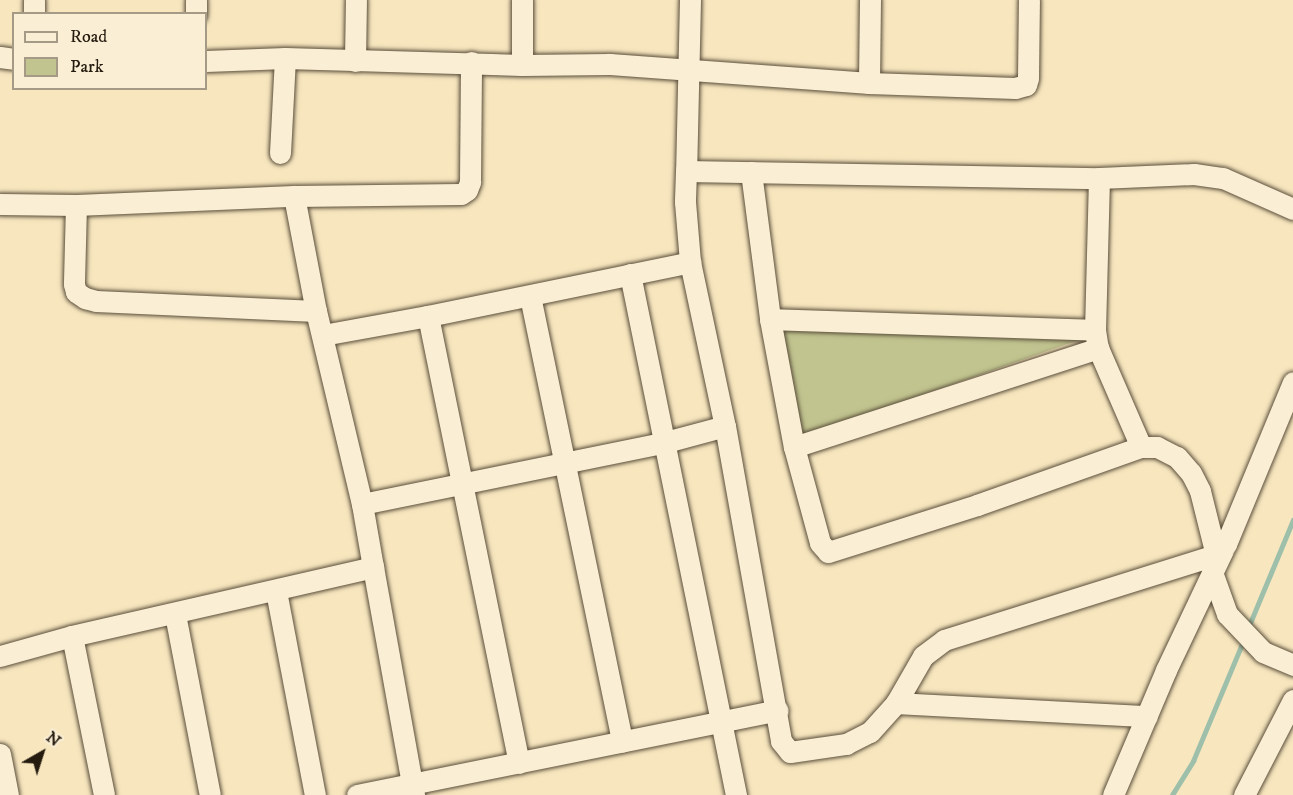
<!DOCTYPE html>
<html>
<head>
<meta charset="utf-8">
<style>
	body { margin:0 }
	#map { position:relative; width:1293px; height:795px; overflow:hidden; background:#f7e6be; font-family:"IM FELL DW Pica",serif }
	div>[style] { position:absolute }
	.green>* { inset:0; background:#c1c48f }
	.stream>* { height:4.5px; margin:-2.25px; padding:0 2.25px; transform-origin:2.25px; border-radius:2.25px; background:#9ec0ab }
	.roads { filter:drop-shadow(0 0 2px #5a4e3b) drop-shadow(0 0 2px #5a4e3b) }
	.minor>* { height:21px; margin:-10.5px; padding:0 10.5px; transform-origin:10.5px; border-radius:10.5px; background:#faefd5 }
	span { translate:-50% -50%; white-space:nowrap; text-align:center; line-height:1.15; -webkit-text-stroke:6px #faefd5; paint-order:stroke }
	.legend { position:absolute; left:12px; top:12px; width:195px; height:78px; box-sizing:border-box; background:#faefd5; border:2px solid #a59a86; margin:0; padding:8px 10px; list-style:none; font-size:18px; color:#251b0f }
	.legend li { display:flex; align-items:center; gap:12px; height:30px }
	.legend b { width:30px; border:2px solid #a59a86 }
	.north { position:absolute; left:12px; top:723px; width:60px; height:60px; -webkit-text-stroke:4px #faefd5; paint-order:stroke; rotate:39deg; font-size:16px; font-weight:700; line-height:24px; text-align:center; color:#251b0f }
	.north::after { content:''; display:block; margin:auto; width:21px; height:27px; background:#251b0f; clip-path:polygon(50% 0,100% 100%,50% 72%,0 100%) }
</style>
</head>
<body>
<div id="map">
	<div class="green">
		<i style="clip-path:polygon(779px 327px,1087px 337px,800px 438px)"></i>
	</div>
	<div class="stream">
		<i style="left:1248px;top:628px;width:117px;rotate:-67.4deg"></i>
		<i style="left:1172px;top:795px;width:40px;rotate:-58deg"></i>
		<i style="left:1193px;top:761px;width:132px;rotate:-67.3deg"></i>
	</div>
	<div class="roads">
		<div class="minor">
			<i style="left:34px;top:0;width:14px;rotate:90deg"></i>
			<i style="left:690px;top:0;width:171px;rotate:91.3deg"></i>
			<i style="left:686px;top:171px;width:413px;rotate:1deg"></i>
			<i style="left:1099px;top:178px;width:95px;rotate:-2.4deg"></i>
			<i style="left:1194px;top:174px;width:29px;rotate:8deg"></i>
			<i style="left:1223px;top:178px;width:77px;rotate:23.9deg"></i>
			<i style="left:870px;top:0;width:83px;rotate:90.7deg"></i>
			<i style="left:869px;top:83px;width:146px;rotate:2deg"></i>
			<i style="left:1015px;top:88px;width:11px;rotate:-15deg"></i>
			<i style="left:1026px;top:85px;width:7px;rotate:-74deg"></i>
			<i style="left:1028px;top:78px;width:78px;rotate:-89.3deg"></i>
			<i style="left:196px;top:14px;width:14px;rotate:-90deg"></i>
			<i style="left:0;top:57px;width:14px;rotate:8deg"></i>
			<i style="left:206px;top:61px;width:79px;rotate:-2.2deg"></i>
			<i style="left:285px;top:58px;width:237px;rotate:1.7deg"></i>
			<i style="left:522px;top:65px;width:88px;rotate:-0.7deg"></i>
			<i style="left:610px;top:64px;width:260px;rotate:4.2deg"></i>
			<i style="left:355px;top:61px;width:61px;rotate:-89.1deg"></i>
			<i style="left:522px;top:65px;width:65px;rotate:-90deg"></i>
			<i style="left:280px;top:153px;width:95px;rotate:-87deg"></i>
			<i style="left:686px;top:171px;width:31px;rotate:92deg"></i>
			<i style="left:685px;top:202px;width:60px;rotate:85.2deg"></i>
			<i style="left:690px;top:262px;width:168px;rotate:78deg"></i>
			<i style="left:725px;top:426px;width:320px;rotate:79.9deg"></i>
			<i style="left:781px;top:741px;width:14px;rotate:51deg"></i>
			<i style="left:790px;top:752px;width:57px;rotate:-8.1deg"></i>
			<i style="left:846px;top:744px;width:27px;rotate:-27deg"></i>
			<i style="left:870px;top:732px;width:39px;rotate:-48deg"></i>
			<i style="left:896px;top:703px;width:54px;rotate:-60.1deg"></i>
			<i style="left:923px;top:656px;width:26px;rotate:-37deg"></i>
			<i style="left:944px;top:640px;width:285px;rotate:-17.4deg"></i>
			<i style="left:1216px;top:555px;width:15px;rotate:-48deg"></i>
			<i style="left:1226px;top:544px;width:175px;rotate:-67.5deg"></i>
			<i style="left:751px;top:172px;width:148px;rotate:82.6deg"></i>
			<i style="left:770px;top:319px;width:325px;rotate:1.9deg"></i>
			<i style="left:1099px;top:178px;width:152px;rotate:91.5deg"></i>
			<i style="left:1095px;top:330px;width:18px;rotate:81deg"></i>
			<i style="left:1098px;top:348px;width:108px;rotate:66.5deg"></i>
			<i style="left:294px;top:196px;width:117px;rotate:79.2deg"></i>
			<i style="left:316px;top:311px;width:198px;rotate:76.6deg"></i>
			<i style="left:0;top:204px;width:76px;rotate:0.8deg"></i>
			<i style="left:76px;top:205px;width:218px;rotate:-2.4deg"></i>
			<i style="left:294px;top:196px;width:167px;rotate:-0.7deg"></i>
			<i style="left:461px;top:194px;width:7px;rotate:-34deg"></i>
			<i style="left:467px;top:190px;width:9px;rotate:-69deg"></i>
			<i style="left:470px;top:182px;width:120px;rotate:-89.5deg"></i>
			<i style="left:76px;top:205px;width:79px;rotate:91.5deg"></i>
			<i style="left:74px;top:284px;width:8px;rotate:76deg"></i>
			<i style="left:76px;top:292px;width:11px;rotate:34deg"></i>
			<i style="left:85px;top:298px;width:11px;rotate:15deg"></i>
			<i style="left:96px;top:301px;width:220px;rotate:2.6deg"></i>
			<i style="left:630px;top:274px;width:532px;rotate:78.5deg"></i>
			<i style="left:530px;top:296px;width:455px;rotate:78.3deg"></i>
			<i style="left:428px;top:316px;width:456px;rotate:78.5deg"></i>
			<i style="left:770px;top:319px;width:130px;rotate:79.4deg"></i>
			<i style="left:794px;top:447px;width:99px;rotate:74.8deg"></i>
			<i style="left:820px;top:543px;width:12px;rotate:48deg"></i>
			<i style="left:828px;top:552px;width:156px;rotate:-17.5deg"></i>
			<i style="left:977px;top:505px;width:174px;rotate:-19.5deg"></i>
			<i style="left:1141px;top:447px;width:16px"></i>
			<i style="left:1157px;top:447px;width:22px;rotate:27deg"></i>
			<i style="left:1177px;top:457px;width:21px;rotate:49deg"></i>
			<i style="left:1191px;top:473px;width:20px;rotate:63deg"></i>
			<i style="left:1200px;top:491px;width:66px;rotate:76deg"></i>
			<i style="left:323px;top:335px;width:107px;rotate:-10.3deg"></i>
			<i style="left:428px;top:316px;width:268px;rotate:-11.6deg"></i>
			<i style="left:794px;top:447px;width:320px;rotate:-18deg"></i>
			<i style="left:373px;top:567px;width:232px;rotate:79.8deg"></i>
			<i style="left:1212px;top:572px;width:45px;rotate:70.3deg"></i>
			<i style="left:1227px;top:614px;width:52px;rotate:46.5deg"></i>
			<i style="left:1263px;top:652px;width:33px;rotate:23deg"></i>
			<i style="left:276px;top:591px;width:208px;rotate:79.2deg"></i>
			<i style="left:175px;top:614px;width:184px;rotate:79.1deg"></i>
			<i style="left:72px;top:636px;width:162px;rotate:78.6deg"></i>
			<i style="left:0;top:656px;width:75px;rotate:-15.5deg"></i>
			<i style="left:72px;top:636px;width:309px;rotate:-12.9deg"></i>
			<i style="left:373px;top:567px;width:64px;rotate:-99.9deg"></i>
			<i style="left:362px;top:504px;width:306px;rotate:-11.5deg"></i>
			<i style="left:662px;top:443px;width:65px;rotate:-15.1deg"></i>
			<i style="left:896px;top:703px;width:251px;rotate:3deg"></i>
			<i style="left:0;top:754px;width:42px;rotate:79deg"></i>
			<i style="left:357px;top:795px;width:429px;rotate:-11.4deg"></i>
			<i style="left:1113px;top:795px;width:136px;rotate:-67deg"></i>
			<i style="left:1166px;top:670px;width:133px;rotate:-64.6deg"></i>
			<i style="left:1244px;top:795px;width:107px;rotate:-62.7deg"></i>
		</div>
	</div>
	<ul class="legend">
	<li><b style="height:8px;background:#faefd5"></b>Road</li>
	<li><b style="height:16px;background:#c1c48f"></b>Park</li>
	</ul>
	<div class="north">N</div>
</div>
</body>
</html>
